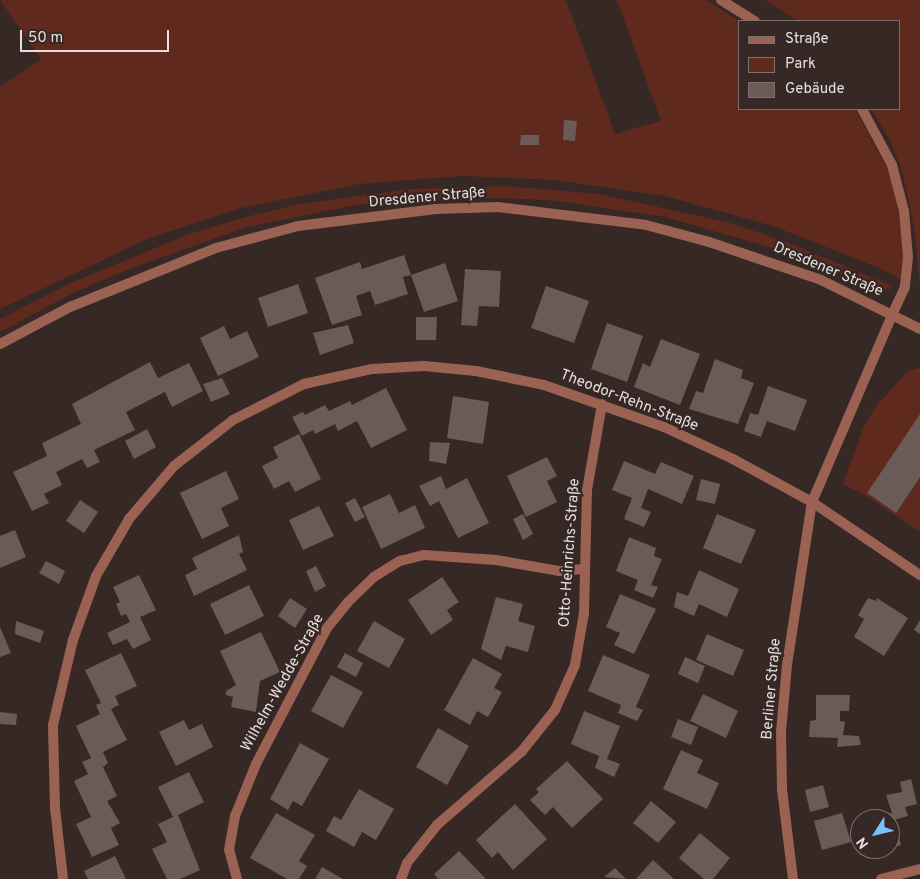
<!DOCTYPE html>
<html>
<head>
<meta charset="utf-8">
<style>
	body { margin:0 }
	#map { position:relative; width:920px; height:879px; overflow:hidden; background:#352825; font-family:Overpass,sans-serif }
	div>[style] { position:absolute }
	.green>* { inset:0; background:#5f2a1d }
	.building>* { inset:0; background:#6a5b57 }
	.lane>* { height:10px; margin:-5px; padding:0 5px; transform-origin:5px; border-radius:5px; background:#9b6254 }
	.street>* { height:10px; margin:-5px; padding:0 5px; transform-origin:5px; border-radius:5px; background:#9b6254 }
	span { translate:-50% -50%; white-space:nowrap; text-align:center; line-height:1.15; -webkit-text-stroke:4.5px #352825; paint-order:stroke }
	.street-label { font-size:15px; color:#e7dedc }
	.legend { position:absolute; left:738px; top:20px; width:162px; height:90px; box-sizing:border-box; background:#352825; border:1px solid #7c716e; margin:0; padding:6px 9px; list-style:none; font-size:15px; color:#e7dedc }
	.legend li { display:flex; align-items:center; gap:10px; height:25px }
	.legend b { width:25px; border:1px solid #7c716e }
	.north { position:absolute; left:850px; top:809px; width:50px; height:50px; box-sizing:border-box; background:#352825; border:1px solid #7c716e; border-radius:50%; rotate:234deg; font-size:14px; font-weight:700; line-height:20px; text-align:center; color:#e7dedc }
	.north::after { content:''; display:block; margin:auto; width:18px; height:22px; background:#79bff8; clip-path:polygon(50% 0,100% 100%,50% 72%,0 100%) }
	.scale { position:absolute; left:20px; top:30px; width:149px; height:22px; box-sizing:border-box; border:2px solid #e7dedc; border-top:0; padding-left:6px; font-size:15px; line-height:18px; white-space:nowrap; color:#e7dedc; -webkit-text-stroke:4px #352825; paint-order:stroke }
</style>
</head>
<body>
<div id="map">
	<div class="green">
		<i style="clip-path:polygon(0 0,566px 0,615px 134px,661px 121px,617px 0,706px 0,739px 21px,739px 109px,855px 109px,890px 174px,901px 226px,904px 281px,879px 268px,773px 226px,665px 196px,554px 180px,462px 176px,359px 184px,241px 208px,147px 239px,0 309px,0 87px,41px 59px)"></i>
		<i style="clip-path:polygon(765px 0,920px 0,920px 289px,915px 233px,903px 174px,891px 142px,871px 109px,899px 109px,899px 21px,798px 21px)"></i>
		<i style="clip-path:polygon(506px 186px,599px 194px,727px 222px,784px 241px,893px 286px,880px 291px,780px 250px,665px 217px,550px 200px,461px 197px,361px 204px,247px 227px,135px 267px,77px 291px,0 332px,0 319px,73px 282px,192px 233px,246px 217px,299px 204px,410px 189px)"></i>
		<i style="clip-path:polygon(920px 368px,920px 532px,866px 496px,843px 484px,864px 426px,877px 405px,908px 371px)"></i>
	</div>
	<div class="building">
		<i style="clip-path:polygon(564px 120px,577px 121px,575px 141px,563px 140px)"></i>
		<i style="clip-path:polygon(521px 135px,539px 135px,539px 145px,520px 145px)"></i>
		<i style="clip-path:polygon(404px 255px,411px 275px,403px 277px,408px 294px,375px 305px,370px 291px,356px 296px,362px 315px,332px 325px,315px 278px,360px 262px,362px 269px)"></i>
		<i style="clip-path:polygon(445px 263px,458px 301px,424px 312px,411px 275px)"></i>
		<i style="clip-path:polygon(465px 269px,501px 271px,499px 307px,479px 306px,477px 326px,461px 325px)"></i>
		<i style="clip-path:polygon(298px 284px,308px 313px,268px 327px,258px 298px)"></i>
		<i style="clip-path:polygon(546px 286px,589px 301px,574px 343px,531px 328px)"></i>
		<i style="clip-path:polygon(416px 317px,437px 317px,436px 340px,416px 340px)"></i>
		<i style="clip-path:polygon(607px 323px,643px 336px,627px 382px,591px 369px)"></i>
		<i style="clip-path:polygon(348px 325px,354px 343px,320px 355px,313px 333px)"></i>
		<i style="clip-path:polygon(224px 326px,230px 339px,247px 331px,259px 357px,218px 376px,200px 338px)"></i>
		<i style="clip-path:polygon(661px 339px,700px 354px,680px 405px,634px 387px,643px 363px,650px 367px)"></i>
		<i style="clip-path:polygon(715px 359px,743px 370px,741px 378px,754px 383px,738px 424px,689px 409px,696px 391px,703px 393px)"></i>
		<i style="clip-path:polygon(150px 362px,158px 378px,189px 363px,203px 391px,172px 407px,165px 392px,126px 412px,135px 430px,94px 450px,100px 462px,87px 468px,82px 459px,56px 472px,62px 485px,44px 494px,49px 503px,32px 511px,13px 472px,47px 456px,42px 443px,81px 424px,72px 404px)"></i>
		<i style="clip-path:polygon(222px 378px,230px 394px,211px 402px,203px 384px)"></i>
		<i style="clip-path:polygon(768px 386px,807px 400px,795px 431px,767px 421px,761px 437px,744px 431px,750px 413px,758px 415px)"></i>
		<i style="clip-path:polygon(386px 388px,407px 430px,371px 448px,357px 421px,338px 431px,335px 424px,315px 434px,313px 430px,302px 436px,292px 417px,303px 412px,305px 415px,325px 405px,329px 411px,350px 401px,352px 405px)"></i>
		<i style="clip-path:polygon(453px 396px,489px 402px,483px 444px,447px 438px)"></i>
		<i style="clip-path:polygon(920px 414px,920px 477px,896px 513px,867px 493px)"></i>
		<i style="clip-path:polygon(147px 429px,156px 447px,134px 459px,125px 441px)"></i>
		<i style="clip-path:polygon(299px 434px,321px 479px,295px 492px,289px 481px,274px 489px,262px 466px,278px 458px,273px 447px)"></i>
		<i style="clip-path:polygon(430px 442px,450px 443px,446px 464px,429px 461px)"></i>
		<i style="clip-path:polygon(547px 457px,557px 476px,547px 481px,557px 502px,526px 517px,507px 476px)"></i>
		<i style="clip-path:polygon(624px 461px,655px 474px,661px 462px,694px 476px,682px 504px,648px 489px,641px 508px,651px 512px,644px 527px,624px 519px,632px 498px,612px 490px)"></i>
		<i style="clip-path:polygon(226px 471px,239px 499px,221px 508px,229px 526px,202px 539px,180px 493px)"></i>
		<i style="clip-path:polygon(441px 476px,446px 489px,467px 478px,489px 523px,458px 538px,439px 501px,430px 506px,419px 486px)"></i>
		<i style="clip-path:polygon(701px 479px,720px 484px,715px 504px,696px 500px)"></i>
		<i style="clip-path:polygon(390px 494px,399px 513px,415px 505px,425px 528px,381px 549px,362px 507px)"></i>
		<i style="clip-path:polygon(355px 498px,365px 517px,355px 522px,345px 503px)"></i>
		<i style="clip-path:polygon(80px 500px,98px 512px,84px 533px,66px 521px)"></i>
		<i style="clip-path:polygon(319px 506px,334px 536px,303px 550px,289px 520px)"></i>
		<i style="clip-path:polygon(523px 514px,533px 534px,523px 540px,513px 519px)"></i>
		<i style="clip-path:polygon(717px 514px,756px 530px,741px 564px,703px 548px)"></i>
		<i style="clip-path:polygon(15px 530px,26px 557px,0 568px,0 536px)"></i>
		<i style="clip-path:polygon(239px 535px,243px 552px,239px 554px,247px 570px,194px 596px,185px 575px,197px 569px,192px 558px)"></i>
		<i style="clip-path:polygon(629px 537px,656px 548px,654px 556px,662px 559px,651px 585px,658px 587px,653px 598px,634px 590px,638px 580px,616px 571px)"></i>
		<i style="clip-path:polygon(46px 561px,65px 571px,59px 584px,39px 573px)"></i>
		<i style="clip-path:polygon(316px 566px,326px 586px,315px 592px,306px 571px)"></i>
		<i style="clip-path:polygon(699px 570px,739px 589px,727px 617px,699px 604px,694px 616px,674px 607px,677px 592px,688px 596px)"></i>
		<i style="clip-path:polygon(139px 575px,156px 610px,140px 617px,151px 640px,133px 649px,127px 639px,113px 645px,107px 633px,130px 622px,126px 614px,121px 616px,116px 604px,120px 602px,113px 587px)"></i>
		<i style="clip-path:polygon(442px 577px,459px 602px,447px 610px,453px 620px,431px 635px,408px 600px)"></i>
		<i style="clip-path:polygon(249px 585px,264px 616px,225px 635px,210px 604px)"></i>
		<i style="clip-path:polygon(620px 594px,656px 609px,634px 654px,614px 645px,620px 633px,606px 627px)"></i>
		<i style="clip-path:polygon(496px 597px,523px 604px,518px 621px,535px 626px,528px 652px,506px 646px,501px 660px,481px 649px)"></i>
		<i style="clip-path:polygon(290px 598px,307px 609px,295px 628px,278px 616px)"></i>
		<i style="clip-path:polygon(868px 598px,876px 601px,877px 598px,908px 618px,884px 656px,854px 637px,864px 619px,858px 615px)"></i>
		<i style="clip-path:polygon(920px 620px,920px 634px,914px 630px)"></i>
		<i style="clip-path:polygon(16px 621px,44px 631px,40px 643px,15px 634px)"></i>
		<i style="clip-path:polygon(374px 621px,405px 639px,389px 668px,357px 651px)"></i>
		<i style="clip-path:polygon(0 627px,11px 653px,0 657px)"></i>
		<i style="clip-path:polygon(261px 632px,280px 672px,260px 681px,256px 712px,231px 707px,233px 697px,226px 695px,226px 691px,236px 685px,220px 651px)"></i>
		<i style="clip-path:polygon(707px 634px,744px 650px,733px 676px,696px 660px)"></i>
		<i style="clip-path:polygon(121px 653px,137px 686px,115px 696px,119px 705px,111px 709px,127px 740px,103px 752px,108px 763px,103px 767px,117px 796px,107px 801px,120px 823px,111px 828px,119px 845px,92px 857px,76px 824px,91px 817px,74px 781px,88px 774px,82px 762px,91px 758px,76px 726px,100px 714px,96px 705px,101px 703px,85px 670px)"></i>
		<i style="clip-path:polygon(345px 653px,363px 663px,356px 677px,337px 667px)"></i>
		<i style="clip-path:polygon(603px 655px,650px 675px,636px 707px,643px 710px,637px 721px,618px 713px,621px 705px,588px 691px)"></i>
		<i style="clip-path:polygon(685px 657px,705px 666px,698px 683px,678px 674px)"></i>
		<i style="clip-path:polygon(473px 658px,502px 674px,494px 688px,502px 692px,488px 717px,477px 711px,470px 725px,444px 710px)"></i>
		<i style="clip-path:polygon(331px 675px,363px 692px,343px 728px,311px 711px)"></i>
		<i style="clip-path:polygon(703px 694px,738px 711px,726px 738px,690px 721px)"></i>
		<i style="clip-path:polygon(816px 695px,850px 695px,849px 711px,840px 711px,840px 721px,845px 722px,843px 735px,859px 736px,861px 745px,837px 747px,838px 738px,809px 737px,810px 721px,816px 720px)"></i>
		<i style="clip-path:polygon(584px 711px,620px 726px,607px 759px,620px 764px,614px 777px,595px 768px,599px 756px,571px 744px)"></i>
		<i style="clip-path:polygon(0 712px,17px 714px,16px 725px,0 724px)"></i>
		<i style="clip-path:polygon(678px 719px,698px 727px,691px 745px,671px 737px)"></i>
		<i style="clip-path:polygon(184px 720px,189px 730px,202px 724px,213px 747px,176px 766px,159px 732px)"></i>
		<i style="clip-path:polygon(438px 728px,469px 746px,447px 785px,416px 767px)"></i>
		<i style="clip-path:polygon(300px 743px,329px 759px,302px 806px,293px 801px,288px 810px,270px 799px)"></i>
		<i style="clip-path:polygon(681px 750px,703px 760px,697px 773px,719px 783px,707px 809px,663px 789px)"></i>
		<i style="clip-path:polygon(567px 761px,603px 799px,572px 828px,553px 807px,545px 815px,530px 800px,539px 792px,536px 789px)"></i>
		<i style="clip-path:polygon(189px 772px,204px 802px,178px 815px,200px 870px,180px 879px,167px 879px,152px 849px,167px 842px,158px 824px,173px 817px,158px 787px)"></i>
		<i style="clip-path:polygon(911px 779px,917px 804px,905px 807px,908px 816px,894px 820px,901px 845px,890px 848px,890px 819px,873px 818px,892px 813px,886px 795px,902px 792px,900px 782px)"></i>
		<i style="clip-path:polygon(823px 785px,829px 807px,810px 812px,805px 790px)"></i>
		<i style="clip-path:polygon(359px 789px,394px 809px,376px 840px,362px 832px,354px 847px,326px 831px,334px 816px,341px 820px)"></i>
		<i style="clip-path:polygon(651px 801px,676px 822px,658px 843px,633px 823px)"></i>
		<i style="clip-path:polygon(515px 804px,547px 839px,513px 870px,498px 852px,492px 858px,476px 840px)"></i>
		<i style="clip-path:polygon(276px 813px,315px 835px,299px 861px,307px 866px,299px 879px,287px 879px,250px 858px)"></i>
		<i style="clip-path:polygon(842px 813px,851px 842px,822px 850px,814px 821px)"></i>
		<i style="clip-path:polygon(700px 833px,730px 858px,713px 879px,704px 879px,679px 858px)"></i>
		<i style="clip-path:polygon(459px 851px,486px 879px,438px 879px,434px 874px)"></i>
		<i style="clip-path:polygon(115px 856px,126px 879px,88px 879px,84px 871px)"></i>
		<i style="clip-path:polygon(653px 860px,674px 879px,636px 879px)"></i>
		<i style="clip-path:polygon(322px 867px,343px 879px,315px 879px)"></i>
		<i style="clip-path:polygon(615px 868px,626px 879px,604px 877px)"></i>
	</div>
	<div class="lane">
		<i style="left:721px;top:0;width:40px;rotate:32deg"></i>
		<i style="left:862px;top:109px;width:64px;rotate:61.8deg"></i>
		<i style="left:892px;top:165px;width:48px;rotate:75.4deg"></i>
		<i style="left:904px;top:211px;width:46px;rotate:85deg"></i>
		<i style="left:908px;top:257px;width:30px;rotate:96deg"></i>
		<i style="left:905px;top:287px;width:31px;rotate:115deg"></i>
	</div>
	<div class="street">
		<i style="left:0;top:344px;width:79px;rotate:-27.9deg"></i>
		<i style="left:70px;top:307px;width:157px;rotate:-22deg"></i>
		<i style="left:216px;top:248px;width:85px;rotate:-15deg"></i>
		<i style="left:298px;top:226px;width:139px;rotate:-7deg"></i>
		<i style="left:436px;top:209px;width:62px;rotate:-1.8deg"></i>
		<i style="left:498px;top:207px;width:149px;rotate:6.9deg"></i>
		<i style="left:646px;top:225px;width:65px;rotate:15.1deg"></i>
		<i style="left:709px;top:242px;width:118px;rotate:18.7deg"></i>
		<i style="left:821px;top:280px;width:110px;rotate:26.3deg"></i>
		<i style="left:63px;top:879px;width:71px;rotate:-96.4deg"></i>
		<i style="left:55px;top:808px;width:83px;rotate:-91.4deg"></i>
		<i style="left:53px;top:725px;width:87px;rotate:-76.8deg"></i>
		<i style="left:73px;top:640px;width:68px;rotate:-70.2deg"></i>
		<i style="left:96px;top:576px;width:66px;rotate:-59.9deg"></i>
		<i style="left:129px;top:519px;width:70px;rotate:-49.7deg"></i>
		<i style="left:174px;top:466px;width:75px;rotate:-37.9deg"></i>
		<i style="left:233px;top:420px;width:80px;rotate:-26.9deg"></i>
		<i style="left:304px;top:384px;width:70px;rotate:-12.4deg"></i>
		<i style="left:372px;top:369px;width:52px;rotate:-3.3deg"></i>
		<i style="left:424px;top:366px;width:52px;rotate:5.5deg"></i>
		<i style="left:476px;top:371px;width:69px;rotate:11.6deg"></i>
		<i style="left:544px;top:385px;width:127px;rotate:19.3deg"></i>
		<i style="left:664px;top:427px;width:76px;rotate:24.9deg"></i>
		<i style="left:733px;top:459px;width:90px;rotate:28.6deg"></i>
		<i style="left:812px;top:502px;width:130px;rotate:34.1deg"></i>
		<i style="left:237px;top:879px;width:30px;rotate:-105deg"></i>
		<i style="left:229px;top:850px;width:35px;rotate:-80deg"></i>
		<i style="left:235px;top:816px;width:56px;rotate:-68deg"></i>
		<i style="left:256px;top:764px;width:153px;rotate:-62.4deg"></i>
		<i style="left:327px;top:628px;width:33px;rotate:-51deg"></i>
		<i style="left:348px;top:602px;width:36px;rotate:-44deg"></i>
		<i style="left:374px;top:577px;width:31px;rotate:-32deg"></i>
		<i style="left:400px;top:561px;width:25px;rotate:-14deg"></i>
		<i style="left:424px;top:555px;width:72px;rotate:4deg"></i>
		<i style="left:496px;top:560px;width:65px;rotate:9.8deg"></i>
		<i style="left:560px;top:571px;width:25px;rotate:-5deg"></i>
		<i style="left:401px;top:879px;width:17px;rotate:-69deg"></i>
		<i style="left:407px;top:863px;width:48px;rotate:-51.7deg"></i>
		<i style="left:437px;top:825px;width:113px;rotate:-41deg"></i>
		<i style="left:522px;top:751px;width:53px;rotate:-51.2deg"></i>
		<i style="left:555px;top:710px;width:49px;rotate:-66deg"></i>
		<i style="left:575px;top:665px;width:53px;rotate:-80.2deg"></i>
		<i style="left:584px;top:613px;width:123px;rotate:-88.6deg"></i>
		<i style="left:587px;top:490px;width:87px;rotate:-80.1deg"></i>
		<i style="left:793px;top:879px;width:91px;rotate:-97deg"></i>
		<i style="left:782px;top:789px;width:57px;rotate:-91deg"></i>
		<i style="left:781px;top:732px;width:67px;rotate:-84.9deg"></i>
		<i style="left:787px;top:665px;width:165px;rotate:-81.3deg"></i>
		<i style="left:812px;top:502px;width:203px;rotate:-66.8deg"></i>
		<i style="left:881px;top:879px;width:40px;rotate:-14.4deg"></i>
	</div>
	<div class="street-label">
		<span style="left:427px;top:198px;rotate:-5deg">Dresdener Straße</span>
		<span style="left:828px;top:270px;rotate:23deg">Dresdener Straße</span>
		<span style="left:629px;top:401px;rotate:21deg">Theodor-Rehn-Straße</span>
		<span style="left:570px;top:553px;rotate:-86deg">Otto-Heinrichs-Straße</span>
		<span style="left:283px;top:683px;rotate:-61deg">Wilhelm-Wedde-Straße</span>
		<span style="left:772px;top:689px;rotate:-85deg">Berliner Straße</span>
	</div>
	<ul class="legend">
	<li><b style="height:6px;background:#9b6254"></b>Straße</li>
	<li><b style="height:14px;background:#5f2a1d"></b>Park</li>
	<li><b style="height:14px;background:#6a5b57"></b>Gebäude</li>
	</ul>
	<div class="north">N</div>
	<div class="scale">50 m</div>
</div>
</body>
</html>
